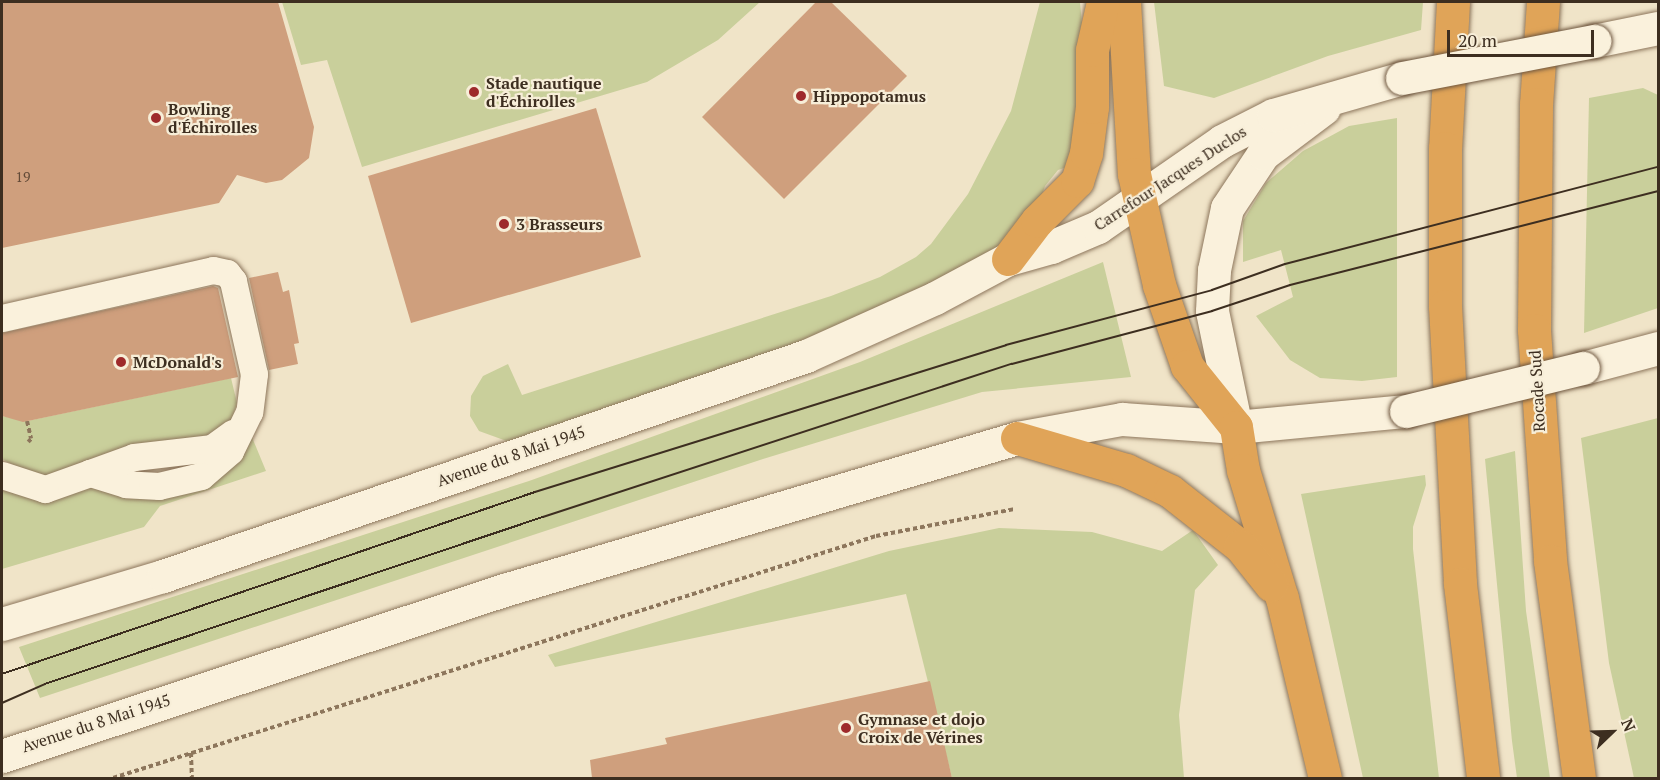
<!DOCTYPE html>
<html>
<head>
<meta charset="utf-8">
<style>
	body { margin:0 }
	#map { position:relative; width:1660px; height:780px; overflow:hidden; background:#f0e4c8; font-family:"PT Serif",serif }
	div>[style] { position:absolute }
	.green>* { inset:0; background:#c9cf9b }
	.building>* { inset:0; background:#cf9f7d }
	.path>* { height:4px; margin-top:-2px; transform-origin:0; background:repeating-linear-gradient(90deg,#8d765c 0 4.5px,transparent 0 7.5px) }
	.roads { filter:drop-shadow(0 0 2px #8d765c) drop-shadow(0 0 2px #8d765c) }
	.lane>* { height:27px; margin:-13.5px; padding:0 13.5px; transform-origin:13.5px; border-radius:13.5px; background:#faf1dc }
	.secondary>* { height:33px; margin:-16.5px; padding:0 16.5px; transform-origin:16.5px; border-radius:16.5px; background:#faf1dc }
	.highway>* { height:33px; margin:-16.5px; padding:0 16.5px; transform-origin:16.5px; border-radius:16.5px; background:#e0a458 }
	.tram>* { height:1.5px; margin:-0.75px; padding:0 0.75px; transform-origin:0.75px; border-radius:0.75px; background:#3d2e20 }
	.bridges { filter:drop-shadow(0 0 2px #6f573f) drop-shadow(0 0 2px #6f573f) }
	.secondary-bridge>* { height:33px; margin:-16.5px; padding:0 16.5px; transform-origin:16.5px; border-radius:16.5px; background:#faf1dc }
	.dots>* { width:16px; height:16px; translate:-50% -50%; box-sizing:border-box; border:3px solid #f7eed8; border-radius:50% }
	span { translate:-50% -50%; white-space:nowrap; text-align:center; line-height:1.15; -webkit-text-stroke:4.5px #f7eed8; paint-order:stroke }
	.number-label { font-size:14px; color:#624a37 }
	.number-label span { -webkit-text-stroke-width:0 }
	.poi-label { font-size:16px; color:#3d2e20; font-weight:700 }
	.left { translate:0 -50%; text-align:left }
	.street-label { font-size:16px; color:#3d2e20 }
	.frame { position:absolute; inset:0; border:3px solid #3d2e20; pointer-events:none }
	.north { position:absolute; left:1582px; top:702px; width:60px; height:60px; -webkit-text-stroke:4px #f7eed8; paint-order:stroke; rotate:67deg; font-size:16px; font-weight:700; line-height:24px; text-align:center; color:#3d2e20 }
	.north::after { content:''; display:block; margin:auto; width:21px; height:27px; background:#3d2e20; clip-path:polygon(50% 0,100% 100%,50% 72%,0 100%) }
	.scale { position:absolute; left:1447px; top:30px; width:147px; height:27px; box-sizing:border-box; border:3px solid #3d2e20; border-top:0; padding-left:8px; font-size:18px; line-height:21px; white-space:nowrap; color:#3d2e20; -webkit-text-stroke:4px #f7eed8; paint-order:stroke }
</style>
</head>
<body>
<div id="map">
	<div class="green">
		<i style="clip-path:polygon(282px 2px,760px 2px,718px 40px,647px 82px,362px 167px,327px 60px,301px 65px)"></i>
		<i style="clip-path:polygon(1040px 2px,1080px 2px,1086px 70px,1076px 164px,1058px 170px,1045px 186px,1029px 233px,943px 289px,551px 433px,512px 443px,479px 431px,470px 416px,471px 396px,483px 376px,508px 364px,522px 395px,831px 296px,880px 277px,916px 257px,931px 244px,968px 194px,1011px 111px)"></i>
		<i style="clip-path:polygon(1154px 2px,1423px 2px,1421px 30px,1328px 56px,1214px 98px,1164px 86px)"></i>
		<i style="clip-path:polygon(1643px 88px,1658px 95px,1658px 308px,1584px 333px,1589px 98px)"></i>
		<i style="clip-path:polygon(1397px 118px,1397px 377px,1362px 381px,1320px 378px,1290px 360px,1256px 316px,1293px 297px,1281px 250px,1243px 262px,1243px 221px,1266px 183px,1303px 151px,1349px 126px)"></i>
		<i style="clip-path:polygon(1103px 262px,1131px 377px,982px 392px,763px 459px,40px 698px,19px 647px,529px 481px,860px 362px)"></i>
		<i style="clip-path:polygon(231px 378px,237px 403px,228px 431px,53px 477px,23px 470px,2px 459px,2px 416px,27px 421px)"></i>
		<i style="clip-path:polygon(1658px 418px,1658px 778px,1634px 778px,1609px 663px,1581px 438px)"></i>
		<i style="clip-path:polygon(249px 430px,266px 471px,160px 506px,144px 527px,2px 569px,2px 484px,96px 480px,172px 487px)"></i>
		<i style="clip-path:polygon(1515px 451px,1526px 611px,1550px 778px,1517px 778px,1512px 741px,1485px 459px)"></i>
		<i style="clip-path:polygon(1425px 475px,1426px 485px,1413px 527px,1413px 549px,1439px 778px,1363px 778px,1301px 494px)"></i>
		<i style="clip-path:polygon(999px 528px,1092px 532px,1162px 551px,1193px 530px,1218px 565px,1195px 590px,1179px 715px,1184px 778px,952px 778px,906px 594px,555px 667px,548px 655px,889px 551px)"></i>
	</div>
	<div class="building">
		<i style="clip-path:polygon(2px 2px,278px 2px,314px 127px,309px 158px,282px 180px,266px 183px,237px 175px,219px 203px,2px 248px)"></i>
		<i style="clip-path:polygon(816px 2px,831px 2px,907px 76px,784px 199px,702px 117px)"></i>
		<i style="clip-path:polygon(596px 108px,641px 257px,411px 323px,368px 176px)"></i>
		<i style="clip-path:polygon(278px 272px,283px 292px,289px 290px,299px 343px,294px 344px,298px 364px,269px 370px,249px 278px)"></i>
		<i style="clip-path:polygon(213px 286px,218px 288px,238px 377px,23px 422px,2px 416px,2px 333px)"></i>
		<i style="clip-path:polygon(930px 681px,952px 778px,592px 778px,590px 760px,667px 744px,665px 738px)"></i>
	</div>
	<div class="path">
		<i style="left:27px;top:421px;width:18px;rotate:77deg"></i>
		<i style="left:31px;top:439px;width:4px;rotate:135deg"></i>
		<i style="left:191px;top:753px;width:25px;rotate:88deg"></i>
		<i style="left:113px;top:778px;width:800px;rotate:-17.6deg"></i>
		<i style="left:876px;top:536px;width:142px;rotate:-11deg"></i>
	</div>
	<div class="roads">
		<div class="lane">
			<i style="left:2px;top:318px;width:216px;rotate:-12.8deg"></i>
			<i style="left:213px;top:270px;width:14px;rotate:12deg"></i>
			<i style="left:227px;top:273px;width:10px;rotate:53deg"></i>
			<i style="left:233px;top:281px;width:95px;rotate:77.3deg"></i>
			<i style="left:254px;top:374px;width:38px;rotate:97deg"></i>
			<i style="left:249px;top:412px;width:43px;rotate:116deg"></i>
			<i style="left:230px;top:451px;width:38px;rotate:139deg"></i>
			<i style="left:201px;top:476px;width:43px;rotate:166.6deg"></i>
			<i style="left:159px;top:486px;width:33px;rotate:-177deg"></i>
			<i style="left:126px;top:484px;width:38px;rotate:-163deg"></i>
			<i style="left:90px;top:473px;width:48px;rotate:160.4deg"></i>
			<i style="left:45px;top:489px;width:45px;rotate:-162deg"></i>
			<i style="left:90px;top:473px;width:47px;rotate:-20deg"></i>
			<i style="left:134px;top:457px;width:79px;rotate:-6.6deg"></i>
			<i style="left:212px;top:448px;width:26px;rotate:-36deg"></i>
		</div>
		<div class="secondary">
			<i style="left:1594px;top:41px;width:65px;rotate:-11.5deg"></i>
			<i style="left:1583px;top:368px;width:78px;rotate:-14.9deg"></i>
			<i style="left:1236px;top:427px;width:118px;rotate:-101.7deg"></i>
			<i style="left:1212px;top:311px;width:41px;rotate:-87.2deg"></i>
			<i style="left:1214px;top:270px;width:63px;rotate:-78.2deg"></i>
			<i style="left:1227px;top:208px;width:65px;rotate:-56.3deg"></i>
			<i style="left:1263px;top:154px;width:76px;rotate:-37deg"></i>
			<i style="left:2px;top:624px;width:168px;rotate:-16.6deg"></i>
			<i style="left:163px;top:576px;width:680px;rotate:-18.89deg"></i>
			<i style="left:806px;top:356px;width:141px;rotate:-24.2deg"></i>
			<i style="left:935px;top:298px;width:83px;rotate:-28.1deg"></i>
			<i style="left:1008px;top:259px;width:45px;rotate:-15.6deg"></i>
			<i style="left:1051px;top:247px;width:51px;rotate:-23.1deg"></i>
			<i style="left:1098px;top:227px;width:151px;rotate:-34.7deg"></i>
			<i style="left:1222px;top:141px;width:57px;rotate:-27deg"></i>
			<i style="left:1273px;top:115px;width:134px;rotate:-16deg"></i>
			<i style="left:2px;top:756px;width:529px;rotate:-18.3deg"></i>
			<i style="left:504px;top:590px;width:535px;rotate:-16.5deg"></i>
			<i style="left:1017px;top:438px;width:107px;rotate:-10.3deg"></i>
			<i style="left:1122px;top:419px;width:114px;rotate:4deg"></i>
			<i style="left:1236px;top:427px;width:171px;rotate:-5.4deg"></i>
		</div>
		<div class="highway">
			<i style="left:1124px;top:2px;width:172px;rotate:86.7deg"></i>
			<i style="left:1134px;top:174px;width:114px;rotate:77.3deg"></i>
			<i style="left:1159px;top:285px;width:86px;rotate:70.9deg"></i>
			<i style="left:1187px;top:366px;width:78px;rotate:51.2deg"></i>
			<i style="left:1236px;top:427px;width:44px;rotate:80.8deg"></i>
			<i style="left:1243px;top:470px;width:134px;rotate:73.1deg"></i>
			<i style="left:1282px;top:598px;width:185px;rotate:76.6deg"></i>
			<i style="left:1453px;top:2px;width:146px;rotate:93.1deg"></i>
			<i style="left:1445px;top:148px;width:158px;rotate:90deg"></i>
			<i style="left:1445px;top:306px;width:278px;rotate:86.9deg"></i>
			<i style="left:1460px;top:584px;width:195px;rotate:83.2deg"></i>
			<i style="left:1543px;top:2px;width:102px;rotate:93.9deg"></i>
			<i style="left:1536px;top:104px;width:226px;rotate:90.5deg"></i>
			<i style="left:1534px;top:330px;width:232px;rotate:86deg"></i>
			<i style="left:1550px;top:561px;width:219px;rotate:82.4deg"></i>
			<i style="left:1008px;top:259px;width:48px;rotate:-52.7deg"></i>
			<i style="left:1037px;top:221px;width:57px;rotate:-45deg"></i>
			<i style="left:1077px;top:181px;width:29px;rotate:-72deg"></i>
			<i style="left:1086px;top:153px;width:46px;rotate:-82.6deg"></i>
			<i style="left:1092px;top:107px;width:57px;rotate:-90deg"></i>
			<i style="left:1092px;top:50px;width:49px;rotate:-77.1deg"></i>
			<i style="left:1017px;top:438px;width:114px;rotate:16.4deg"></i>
			<i style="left:1126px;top:470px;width:49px;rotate:25.5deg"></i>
			<i style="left:1170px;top:491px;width:89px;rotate:38.2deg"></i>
			<i style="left:1240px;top:546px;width:50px;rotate:51.5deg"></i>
		</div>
	</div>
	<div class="tram">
		<i style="left:2px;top:674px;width:563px;rotate:-18.85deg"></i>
		<i style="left:535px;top:492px;width:493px;rotate:-17.3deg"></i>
		<i style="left:1006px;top:345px;width:213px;rotate:-14.9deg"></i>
		<i style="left:1212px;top:290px;width:77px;rotate:-19.6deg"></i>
		<i style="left:1285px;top:264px;width:385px;rotate:-14.6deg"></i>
		<i style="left:2px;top:703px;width:47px;rotate:-23.8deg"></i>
		<i style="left:45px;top:684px;width:525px;rotate:-18.54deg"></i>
		<i style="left:543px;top:517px;width:493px;rotate:-18.1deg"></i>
		<i style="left:1012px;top:364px;width:207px;rotate:-14.8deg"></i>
		<i style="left:1212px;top:311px;width:82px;rotate:-18.4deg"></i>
		<i style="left:1290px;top:285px;width:380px;rotate:-14.3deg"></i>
	</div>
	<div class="bridges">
		<div class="secondary-bridge">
			<i style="left:1402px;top:78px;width:196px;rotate:-10.9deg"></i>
			<i style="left:1406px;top:411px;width:182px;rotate:-13.7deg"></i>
		</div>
	</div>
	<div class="dots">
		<i style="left:474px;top:92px;background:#9e2a2b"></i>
		<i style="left:801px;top:96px;background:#9e2a2b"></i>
		<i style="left:156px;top:118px;background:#9e2a2b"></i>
		<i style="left:504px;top:224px;background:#9e2a2b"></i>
		<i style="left:121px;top:362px;background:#9e2a2b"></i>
		<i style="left:846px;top:728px;background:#9e2a2b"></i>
	</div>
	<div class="number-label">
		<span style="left:23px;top:177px">19</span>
	</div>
	<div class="poi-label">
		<span class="left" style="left:486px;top:92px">Stade nautique<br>d'Échirolles</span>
		<span class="left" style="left:813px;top:96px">Hippopotamus</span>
		<span class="left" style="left:168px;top:118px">Bowling<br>d'Échirolles</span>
		<span class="left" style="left:516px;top:224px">3 Brasseurs</span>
		<span class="left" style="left:133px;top:362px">McDonald's</span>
		<span class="left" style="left:858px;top:728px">Gymnase et dojo<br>Croix de Vérines</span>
	</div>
	<div class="street-label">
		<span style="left:1170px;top:178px;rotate:-33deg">Carrefour Jacques Duclos</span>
		<span style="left:1537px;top:391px;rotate:-93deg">Rocade Sud</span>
		<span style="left:511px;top:456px;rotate:-19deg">Avenue du 8 Mai 1945</span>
		<span style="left:96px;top:723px;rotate:-18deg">Avenue du 8 Mai 1945</span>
	</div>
	<div class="frame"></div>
	<div class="north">N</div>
	<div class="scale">20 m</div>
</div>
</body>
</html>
